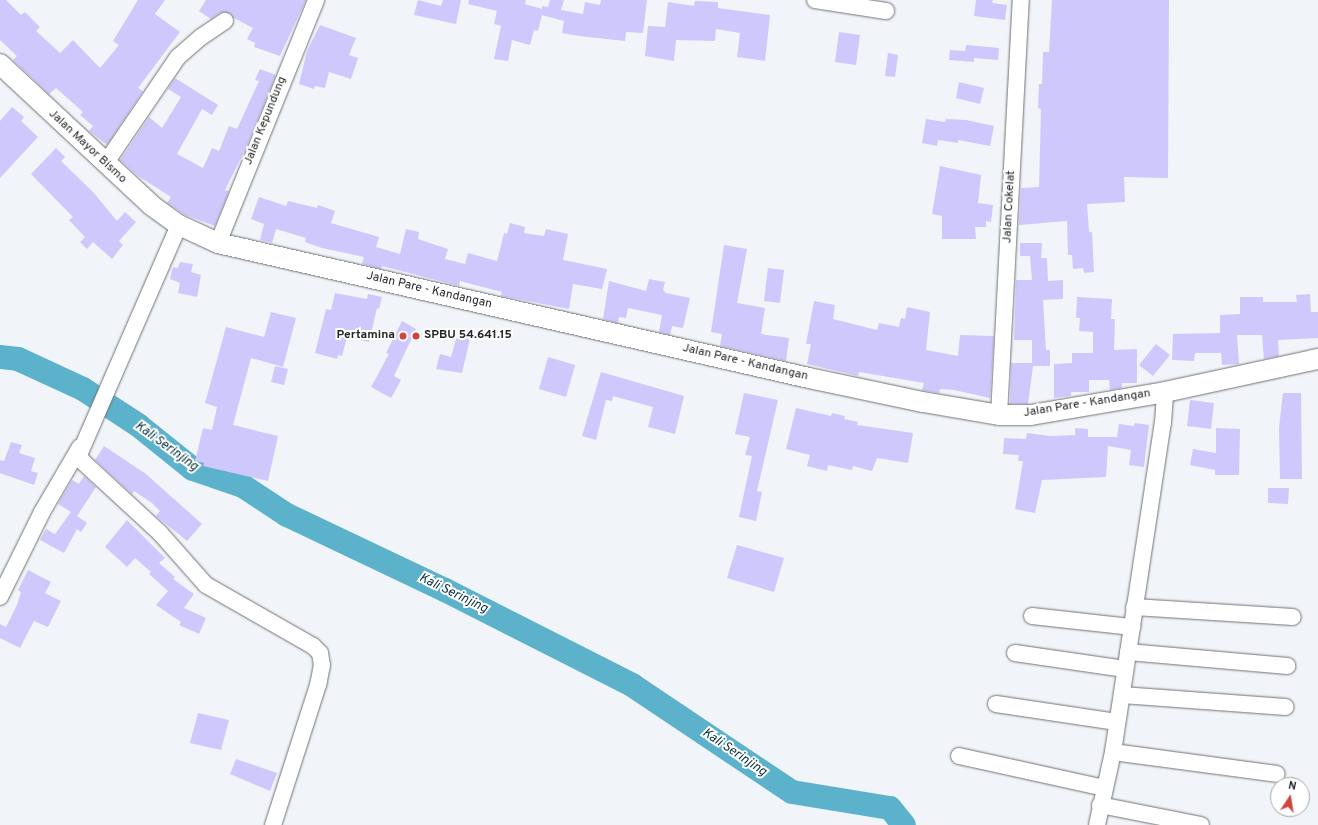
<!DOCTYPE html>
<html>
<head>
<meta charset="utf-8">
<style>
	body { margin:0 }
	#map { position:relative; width:1318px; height:825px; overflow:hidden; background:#f1f4f9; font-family:Overpass,sans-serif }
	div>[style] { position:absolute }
	.river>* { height:24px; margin:-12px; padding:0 12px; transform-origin:12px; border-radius:12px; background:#5cb2cb }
	.building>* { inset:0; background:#cfc8fc }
	.roads { filter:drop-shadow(0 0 1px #6f7176) drop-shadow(0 0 1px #6f7176) }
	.minor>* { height:16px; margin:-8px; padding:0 8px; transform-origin:8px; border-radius:8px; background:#fff }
	.major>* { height:20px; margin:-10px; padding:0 10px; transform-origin:10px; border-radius:10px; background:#fff }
	.dots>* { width:11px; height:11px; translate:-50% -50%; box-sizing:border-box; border:2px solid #fff; border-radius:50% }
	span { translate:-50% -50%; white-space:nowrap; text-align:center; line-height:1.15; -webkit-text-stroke:4px #fff; paint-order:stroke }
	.street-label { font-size:12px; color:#242527 }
	.poi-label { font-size:12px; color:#242527; font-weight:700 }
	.right { translate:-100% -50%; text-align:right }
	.left { translate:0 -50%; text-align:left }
	.water-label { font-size:13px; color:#042f3a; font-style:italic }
	.north { position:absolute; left:1270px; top:777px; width:40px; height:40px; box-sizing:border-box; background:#fff; border:1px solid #a7a8a9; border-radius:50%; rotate:12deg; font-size:11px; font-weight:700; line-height:16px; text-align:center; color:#242527 }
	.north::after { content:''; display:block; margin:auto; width:14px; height:18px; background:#d1433d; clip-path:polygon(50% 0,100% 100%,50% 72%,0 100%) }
</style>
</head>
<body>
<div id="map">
	<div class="river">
		<i style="left:0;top:357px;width:18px;rotate:6deg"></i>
		<i style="left:18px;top:359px;width:72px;rotate:24.8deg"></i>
		<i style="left:83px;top:389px;width:66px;rotate:33.2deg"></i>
		<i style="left:138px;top:425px;width:70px;rotate:38.7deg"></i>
		<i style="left:193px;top:469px;width:53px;rotate:18.8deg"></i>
		<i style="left:243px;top:486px;width:53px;rotate:33.4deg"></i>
		<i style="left:287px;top:515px;width:175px;rotate:25.4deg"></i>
		<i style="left:445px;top:590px;width:210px;rotate:26.9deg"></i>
		<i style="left:632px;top:685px;width:192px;rotate:33.8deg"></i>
		<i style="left:792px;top:792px;width:99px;rotate:9.3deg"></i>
		<i style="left:890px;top:808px;width:22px;rotate:51deg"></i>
	</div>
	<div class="building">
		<i style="clip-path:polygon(0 0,6px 0,21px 15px,25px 12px,40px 27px,36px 31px,60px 53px,73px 40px,100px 68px,119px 45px,113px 41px,138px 0,165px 0,155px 14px,180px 32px,138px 88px,143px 91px,107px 145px,89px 131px,93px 126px,80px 115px,83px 112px,56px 88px,49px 94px,13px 60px,17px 56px,0 40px)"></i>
		<i style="clip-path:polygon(206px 0,306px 0,280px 56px,254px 47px,255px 43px,247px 39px,253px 28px,234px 18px,230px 13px,220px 13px,211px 19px,199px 11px)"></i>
		<i style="clip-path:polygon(418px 0,441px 6px,443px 0,461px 0,456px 24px,414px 15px)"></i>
		<i style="clip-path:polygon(469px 0,526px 0,525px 4px,542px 9px,542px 6px,548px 7px,550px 0,564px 0,561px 10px,583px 14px,585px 2px,600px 5px,601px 0,647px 0,643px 33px,626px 32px,625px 41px,579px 36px,562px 33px,564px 21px,542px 15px,538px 31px,534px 30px,530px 45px,512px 40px,508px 61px,494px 59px,501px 26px,494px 24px,497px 11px,468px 4px)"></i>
		<i style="clip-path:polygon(976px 0,993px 0,992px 3px,1007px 5px,1005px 20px,974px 16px)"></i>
		<i style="clip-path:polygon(1052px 0,1169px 0,1168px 178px,1124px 177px,1125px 202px,1087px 204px,1089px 232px,1092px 232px,1094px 272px,1084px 273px,1083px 268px,1073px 269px,1072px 255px,1068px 255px,1067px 221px,1019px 225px,1021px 188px,1039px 187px,1041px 109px,1038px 108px,1039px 84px,1042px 84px,1043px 52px,1049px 52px)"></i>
		<i style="clip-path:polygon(695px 1px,718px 2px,718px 8px,770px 15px,765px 61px,737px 57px,740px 33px,716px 29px,715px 41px,676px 40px,674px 61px,645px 56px,648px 26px,665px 27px,668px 2px,694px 6px)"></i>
		<i style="clip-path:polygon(320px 25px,356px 38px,349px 55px,358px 58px,351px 79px,329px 72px,325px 88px,315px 86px,314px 89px,299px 84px,307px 51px)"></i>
		<i style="clip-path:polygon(839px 32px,860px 35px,856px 65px,835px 62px)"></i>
		<i style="clip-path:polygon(966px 45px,999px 48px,998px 60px,974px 58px,974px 62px,949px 60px,950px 50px,965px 51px)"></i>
		<i style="clip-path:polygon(888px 53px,898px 55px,895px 77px,885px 76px)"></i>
		<i style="clip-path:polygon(260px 69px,276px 75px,245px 150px,225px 190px,229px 191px,215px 226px,185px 215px,167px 203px,171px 197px,138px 176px,120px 160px,149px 117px,162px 128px,181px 97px,168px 89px,175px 78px,218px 105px,212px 115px,202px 109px,177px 154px,203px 168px,212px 148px,219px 151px,229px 126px,237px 129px,259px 81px,255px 80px)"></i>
		<i style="clip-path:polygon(959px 82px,984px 88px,980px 104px,956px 98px)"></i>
		<i style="clip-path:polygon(12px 107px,24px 117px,21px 121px,38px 137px,0 178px,0 121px)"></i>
		<i style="clip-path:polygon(926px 119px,945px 122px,946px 119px,966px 120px,994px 126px,990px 146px,958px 140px,958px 143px,938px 140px,937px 146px,922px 143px)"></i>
		<i style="clip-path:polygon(56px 148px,65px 157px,61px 161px,93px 192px,117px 221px,125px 212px,136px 222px,119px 241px,123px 245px,112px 259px,93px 242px,87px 249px,80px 242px,85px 237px,69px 220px,73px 217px,31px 174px)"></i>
		<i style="clip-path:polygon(940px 166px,981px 175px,978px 203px,993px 205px,991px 222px,986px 221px,986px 227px,975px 227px,976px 239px,942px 239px,942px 216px,932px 214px)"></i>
		<i style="clip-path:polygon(259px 197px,286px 206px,288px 201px,317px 208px,318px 205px,335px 211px,331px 223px,379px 237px,376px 247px,400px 254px,406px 229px,419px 232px,418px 239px,448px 249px,445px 259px,465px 264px,468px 253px,497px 261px,504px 233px,507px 234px,510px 223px,525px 227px,524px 233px,544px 236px,546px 229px,568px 234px,563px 260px,607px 269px,602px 289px,573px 284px,569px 309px,501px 296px,502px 292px,460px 281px,459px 286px,382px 266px,381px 269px,362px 264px,364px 257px,322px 248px,305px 242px,306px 238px,276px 229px,272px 243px,260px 240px,264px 224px,251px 219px)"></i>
		<i style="clip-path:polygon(1020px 243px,1042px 243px,1041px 258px,1047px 258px,1048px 281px,1063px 280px,1063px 299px,1043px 300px,1046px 350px,1050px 350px,1050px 366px,1033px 366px,1028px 404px,1010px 404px,1011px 363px,1032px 363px,1032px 340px,1014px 340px,1016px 280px,1032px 280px,1030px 256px,1020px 256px)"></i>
		<i style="clip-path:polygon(724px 245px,747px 249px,737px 303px,765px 308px,761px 334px,789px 338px,786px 361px,720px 346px,722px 334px,711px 332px)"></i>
		<i style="clip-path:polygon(180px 262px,193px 264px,191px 272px,201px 275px,197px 297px,178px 293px,180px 283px,170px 279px,173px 267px,178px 268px)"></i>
		<i style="clip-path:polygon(768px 268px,784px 270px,780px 303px,764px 301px)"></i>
		<i style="clip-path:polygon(649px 279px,665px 282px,663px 290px,666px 293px,690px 298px,683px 328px,672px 326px,670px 335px,659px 332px,662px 315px,628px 308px,626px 318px,619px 317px,618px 323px,603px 319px,609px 281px,646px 291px)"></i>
		<i style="clip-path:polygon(335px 293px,367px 299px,368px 294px,382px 297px,379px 309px,377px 308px,369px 342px,347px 337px,342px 356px,338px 355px,337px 359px,315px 353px,326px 309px,331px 310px)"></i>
		<i style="clip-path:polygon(1310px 294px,1311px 312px,1318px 312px,1318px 338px,1278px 340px,1279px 356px,1264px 359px,1262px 335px,1237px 335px,1239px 364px,1222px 365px,1221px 353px,1195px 353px,1194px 361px,1172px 360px,1173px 334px,1220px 333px,1220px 315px,1240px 314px,1240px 297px,1263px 297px,1263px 302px,1297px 302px,1296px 295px)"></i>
		<i style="clip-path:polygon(1077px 297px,1112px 299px,1111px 319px,1115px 319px,1114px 350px,1137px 349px,1137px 383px,1122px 383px,1122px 388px,1110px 390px,1109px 380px,1089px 380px,1089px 392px,1071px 392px,1071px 396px,1054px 398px,1054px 364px,1072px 363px,1072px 353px,1093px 353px,1093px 332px,1079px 331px,1080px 318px,1076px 318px)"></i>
		<i style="clip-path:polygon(814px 301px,835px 305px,833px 319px,877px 330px,879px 323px,899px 327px,901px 318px,905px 319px,907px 307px,930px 312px,926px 350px,958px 356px,960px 335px,994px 336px,990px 398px,954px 390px,940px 389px,939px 393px,925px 391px,922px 390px,924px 383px,859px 372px,858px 376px,807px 364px,811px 344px,806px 344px)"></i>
		<i style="clip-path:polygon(271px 312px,296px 318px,283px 367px,251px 358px,233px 425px,278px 436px,268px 481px,203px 466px,204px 463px,195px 461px,203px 428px,212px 430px,217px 407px,205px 403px,226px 327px,264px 337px)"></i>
		<i style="clip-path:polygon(402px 321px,416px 329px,394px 376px,401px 380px,391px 398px,371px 387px,389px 354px,386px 353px)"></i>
		<i style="clip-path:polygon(457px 336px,470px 339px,462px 373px,436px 369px,440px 354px,451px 357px)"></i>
		<i style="clip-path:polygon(1156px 344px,1170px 355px,1153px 376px,1139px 365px)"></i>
		<i style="clip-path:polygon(548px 357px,575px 365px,566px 397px,539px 389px)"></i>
		<i style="clip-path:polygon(275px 366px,288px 369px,284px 385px,271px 382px)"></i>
		<i style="clip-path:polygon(601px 372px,684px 396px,675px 434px,648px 427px,653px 407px,613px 396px,612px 401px,606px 400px,596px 440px,582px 436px)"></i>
		<i style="clip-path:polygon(744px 393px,778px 400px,757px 491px,762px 492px,756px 521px,739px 517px,752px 456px,745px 455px,750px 437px,735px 434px)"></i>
		<i style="clip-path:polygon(1283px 393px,1301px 393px,1302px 479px,1280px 479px,1279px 428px)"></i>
		<i style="clip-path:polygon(1190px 400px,1214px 403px,1211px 429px,1187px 426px)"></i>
		<i style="clip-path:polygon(796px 408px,831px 416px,832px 413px,845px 416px,844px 419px,858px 422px,857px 425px,913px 433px,908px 463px,877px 458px,872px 471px,853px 466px,852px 470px,828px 465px,827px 471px,807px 466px,810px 455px,786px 449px)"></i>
		<i style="clip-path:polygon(1135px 423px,1149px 425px,1144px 467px,1129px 465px,1131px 450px,1108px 446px,1106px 477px,1042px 480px,1035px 513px,1015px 509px,1023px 461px,1018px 461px,1019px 455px,1003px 454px,1004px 438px,1026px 439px,1027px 433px,1050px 436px,1075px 435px,1075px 428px,1088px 429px,1088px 437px,1117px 437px,1119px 424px,1134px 426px)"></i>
		<i style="clip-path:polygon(1216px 428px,1240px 429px,1239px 475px,1215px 475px,1215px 470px,1190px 465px,1193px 449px,1216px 453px)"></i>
		<i style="clip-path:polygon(11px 442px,22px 445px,19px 453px,35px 458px,31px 471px,38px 473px,34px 485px,0 473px,0 460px,4px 461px)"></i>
		<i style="clip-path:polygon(104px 446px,146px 474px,202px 524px,187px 541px,156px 516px,160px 511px,152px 503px,134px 491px,132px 494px,95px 460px)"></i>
		<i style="clip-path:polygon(84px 476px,96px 487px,77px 516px,87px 523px,81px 532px,77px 529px,64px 553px,40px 540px,46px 529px,55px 534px,71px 512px,58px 504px,72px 480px,79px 484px)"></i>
		<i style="clip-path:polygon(1268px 488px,1289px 488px,1288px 504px,1268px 503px)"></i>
		<i style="clip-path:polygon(127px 520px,165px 558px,159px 563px,175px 577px,173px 579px,194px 594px,184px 608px,206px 618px,199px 634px,179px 625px,181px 622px,156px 605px,168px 591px,149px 574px,151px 572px,135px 558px,127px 567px,105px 547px)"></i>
		<i style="clip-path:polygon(737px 545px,784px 558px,774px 592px,727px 578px)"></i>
		<i style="clip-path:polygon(28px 570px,51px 582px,45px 593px,61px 601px,48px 627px,34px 621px,20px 648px,0 638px,0 624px,6px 627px,17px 605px,21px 592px,18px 590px)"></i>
		<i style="clip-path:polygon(198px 713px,229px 720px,221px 750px,190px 743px)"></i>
		<i style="clip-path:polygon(236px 759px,277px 773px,270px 791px,230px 774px)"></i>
	</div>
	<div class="roads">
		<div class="minor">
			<i style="left:815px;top:0;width:72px;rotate:8.8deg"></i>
			<i style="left:105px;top:164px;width:130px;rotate:-55.7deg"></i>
			<i style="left:178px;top:57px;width:30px;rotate:-41deg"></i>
			<i style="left:201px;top:37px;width:29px;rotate:-34deg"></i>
			<i style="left:179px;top:225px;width:251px;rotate:113.5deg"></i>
			<i style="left:79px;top:455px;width:7px;rotate:63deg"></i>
			<i style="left:82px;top:461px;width:106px;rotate:42.7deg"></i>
			<i style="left:160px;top:533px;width:69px;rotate:48.5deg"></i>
			<i style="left:206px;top:585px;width:123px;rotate:29.7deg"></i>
			<i style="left:313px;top:646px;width:10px;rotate:45deg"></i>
			<i style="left:320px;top:653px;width:12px;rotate:81deg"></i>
			<i style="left:322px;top:665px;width:20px;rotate:101deg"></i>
			<i style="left:318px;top:685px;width:147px;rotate:107.8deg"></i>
			<i style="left:218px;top:243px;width:262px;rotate:-68deg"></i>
			<i style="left:999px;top:415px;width:416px;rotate:-87deg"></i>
			<i style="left:0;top:597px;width:95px;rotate:-63.7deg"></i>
			<i style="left:42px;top:512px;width:75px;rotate:-59.7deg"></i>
			<i style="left:1134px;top:607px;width:159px;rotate:3.6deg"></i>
			<i style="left:1032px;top:616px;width:101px;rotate:6.3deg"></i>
			<i style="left:1128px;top:652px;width:160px;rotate:5deg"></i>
			<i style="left:1015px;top:653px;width:111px;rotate:8.3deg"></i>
			<i style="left:1122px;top:695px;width:164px;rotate:4.2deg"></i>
			<i style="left:996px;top:704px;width:122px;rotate:8.5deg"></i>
			<i style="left:1113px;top:752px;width:165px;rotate:7.6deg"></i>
			<i style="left:959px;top:756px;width:149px;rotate:12.4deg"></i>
			<i style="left:1100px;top:805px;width:103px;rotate:11.2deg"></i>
			<i style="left:1097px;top:825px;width:75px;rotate:-77.6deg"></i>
			<i style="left:1113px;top:752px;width:333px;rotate:-81.4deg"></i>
			<i style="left:1163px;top:423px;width:31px;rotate:-86deg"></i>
		</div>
		<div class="major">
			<i style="left:0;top:64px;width:207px;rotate:43deg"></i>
			<i style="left:151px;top:205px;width:34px;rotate:36deg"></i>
			<i style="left:179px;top:225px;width:43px;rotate:24.8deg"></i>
			<i style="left:218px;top:243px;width:606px;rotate:12.87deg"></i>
			<i style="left:809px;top:378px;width:116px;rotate:11.9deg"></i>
			<i style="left:923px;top:402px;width:77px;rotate:9.7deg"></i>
			<i style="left:999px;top:415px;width:32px"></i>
			<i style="left:1031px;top:415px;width:136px;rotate:-9.7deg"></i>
			<i style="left:1165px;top:392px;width:157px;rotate:-12.2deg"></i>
		</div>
	</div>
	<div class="dots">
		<i style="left:403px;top:336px;background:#d1433d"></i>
		<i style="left:416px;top:336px;background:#d1433d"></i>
	</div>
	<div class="street-label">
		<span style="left:266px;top:121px;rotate:-68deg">Jalan Kepundung</span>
		<span style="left:87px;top:147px;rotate:43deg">Jalan Mayor Bismo</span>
		<span style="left:1010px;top:207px;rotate:-87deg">Jalan Cokelat</span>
		<span style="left:429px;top:291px;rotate:13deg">Jalan Pare - Kandangan</span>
		<span style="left:745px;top:363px;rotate:13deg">Jalan Pare - Kandangan</span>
		<span style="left:1087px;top:404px;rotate:-9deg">Jalan Pare - Kandangan</span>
	</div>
	<div class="poi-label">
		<span class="right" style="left:395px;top:336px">Pertamina</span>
		<span class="left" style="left:424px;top:336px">SPBU 54.641.15</span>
	</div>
	<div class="water-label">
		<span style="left:166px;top:447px;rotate:36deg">Kali Serinjing</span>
		<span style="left:453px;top:594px;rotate:26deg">Kali Serinjing</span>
		<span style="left:734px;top:753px;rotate:34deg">Kali Serinjing</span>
	</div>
	<div class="north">N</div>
</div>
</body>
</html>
